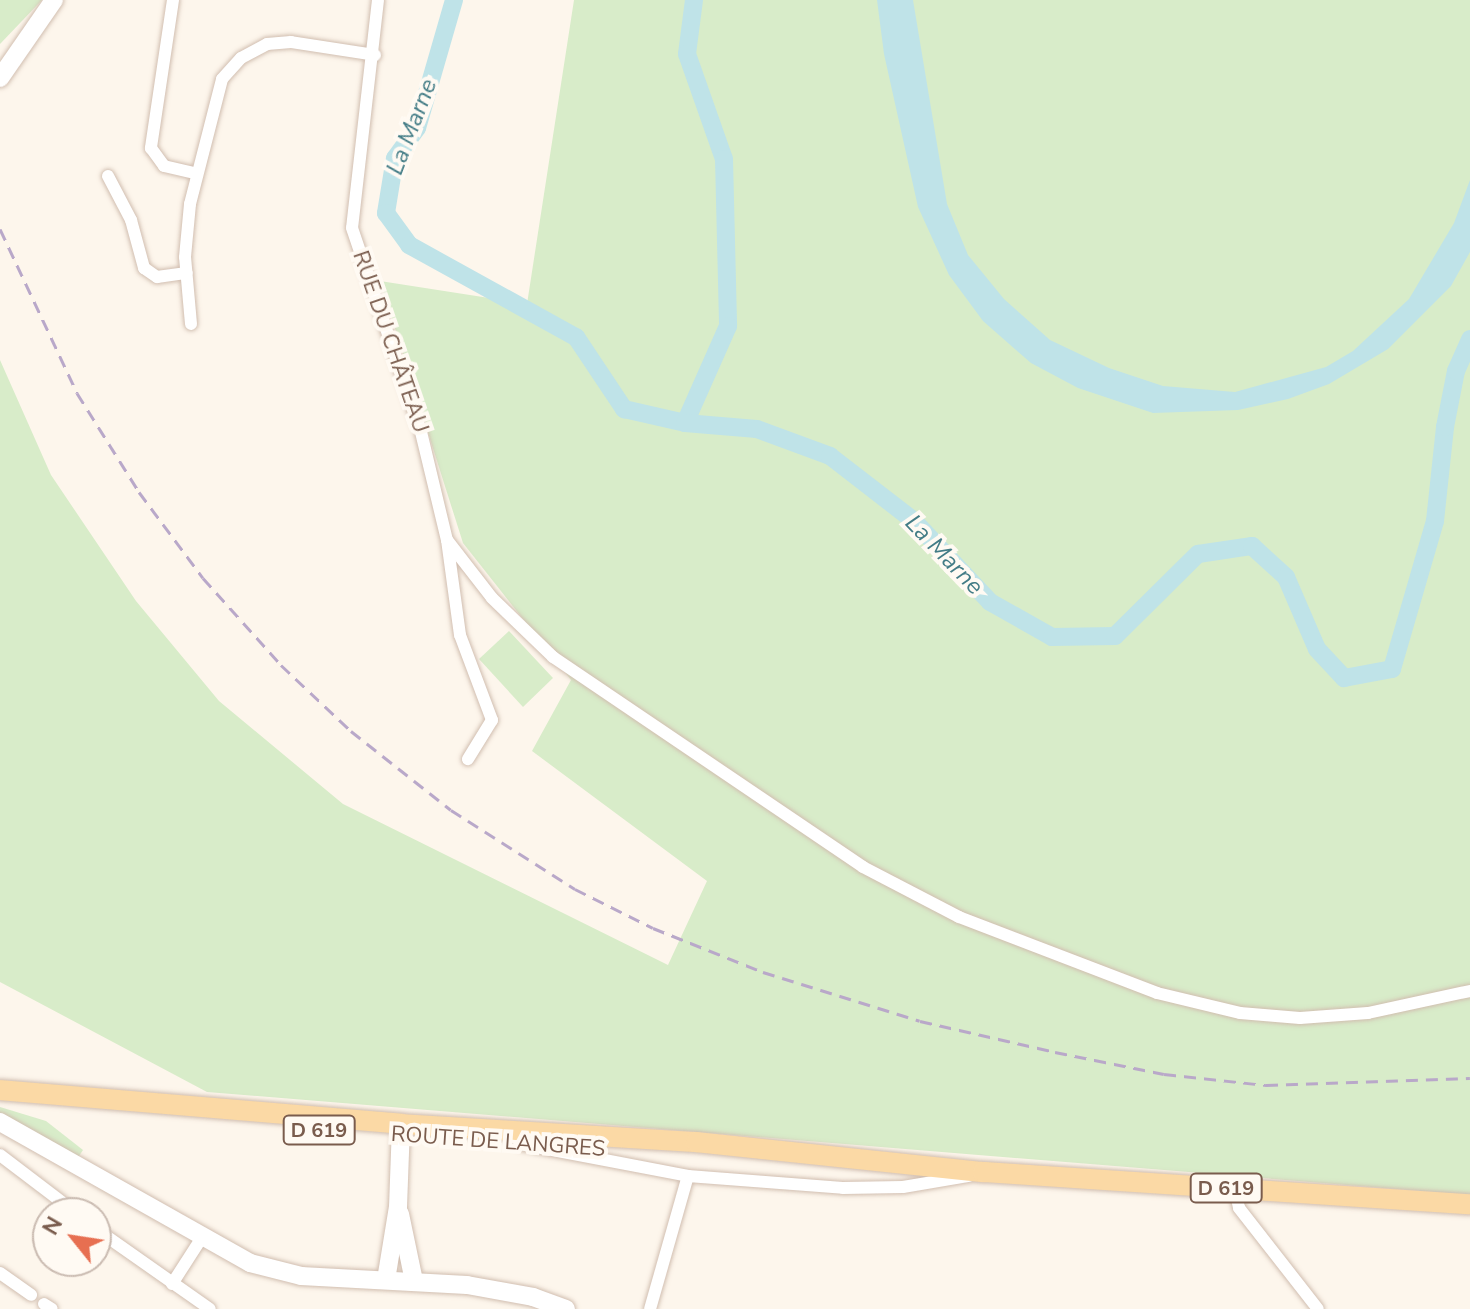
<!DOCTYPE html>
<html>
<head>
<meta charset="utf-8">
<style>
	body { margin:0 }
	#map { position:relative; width:1470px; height:1309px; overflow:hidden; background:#fdf6ec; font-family:"Nunito Sans",sans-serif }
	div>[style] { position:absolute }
	.green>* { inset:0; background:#d8ecc9 }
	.water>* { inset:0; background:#bfe3e8 }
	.river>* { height:18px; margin:-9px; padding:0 9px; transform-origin:9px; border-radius:9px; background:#bfe3e8 }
	.roads { filter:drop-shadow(0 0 2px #d1beb0) drop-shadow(0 0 2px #d1beb0) }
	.street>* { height:12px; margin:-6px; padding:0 6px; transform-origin:6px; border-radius:6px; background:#fff }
	.secondary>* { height:18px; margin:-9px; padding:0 9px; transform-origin:9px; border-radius:9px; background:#fff }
	.primary>* { height:20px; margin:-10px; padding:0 10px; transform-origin:10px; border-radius:10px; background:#fbd9a5 }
	.rail>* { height:3px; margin-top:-1.5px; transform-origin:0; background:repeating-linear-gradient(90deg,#b9a8c9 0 12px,transparent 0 20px) }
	span { translate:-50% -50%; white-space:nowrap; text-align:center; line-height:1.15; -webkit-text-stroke:8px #fffaf3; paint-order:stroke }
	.shield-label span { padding:2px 6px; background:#fffaf3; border:2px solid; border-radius:6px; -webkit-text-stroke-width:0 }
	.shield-label { font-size:20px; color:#7a5c4d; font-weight:700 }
	.street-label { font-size:22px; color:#7a5c4d }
	.water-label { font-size:24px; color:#437c86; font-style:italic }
	.north { position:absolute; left:32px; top:1197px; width:80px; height:80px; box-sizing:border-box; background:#fffaf3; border:2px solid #cabbb1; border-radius:50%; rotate:300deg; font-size:22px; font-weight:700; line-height:32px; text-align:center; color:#7a5c4d }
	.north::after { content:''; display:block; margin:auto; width:28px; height:36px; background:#e76f51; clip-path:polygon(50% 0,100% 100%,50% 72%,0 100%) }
</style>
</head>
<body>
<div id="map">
	<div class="green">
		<i style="clip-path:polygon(0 0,42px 0,0 44px)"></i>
		<i style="clip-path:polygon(574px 0,1470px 0,1470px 1195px,207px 1092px,0 982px,0 360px,51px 475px,136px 601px,219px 701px,343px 804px,668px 965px,707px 881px,532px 751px,571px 680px,463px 543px,380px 281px,527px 304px)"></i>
		<i style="clip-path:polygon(509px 631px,553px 678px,523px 707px,479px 659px)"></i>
		<i style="clip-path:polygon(0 1107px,46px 1121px,83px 1150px,77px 1159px,0 1119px)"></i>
	</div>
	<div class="water">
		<i style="clip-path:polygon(877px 0,913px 0,947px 204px,968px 255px,1004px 299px,1050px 340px,1109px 368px,1163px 386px,1235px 392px,1326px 367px,1353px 351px,1409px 299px,1454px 223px,1470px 180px,1470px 252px,1451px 286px,1388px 349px,1329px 384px,1288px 399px,1238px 410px,1153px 413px,1078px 388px,1031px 363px,983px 321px,949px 275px,918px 207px,884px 54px)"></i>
	</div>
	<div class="river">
		<i style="left:454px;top:0;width:133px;rotate:106.1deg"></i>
		<i style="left:417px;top:128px;width:37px;rotate:126deg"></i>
		<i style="left:395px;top:158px;width:56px;rotate:99.3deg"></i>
		<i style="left:386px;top:213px;width:39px;rotate:54deg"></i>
		<i style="left:409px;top:245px;width:191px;rotate:28.9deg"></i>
		<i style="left:576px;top:337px;width:87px;rotate:56.3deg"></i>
		<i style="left:624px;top:409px;width:63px;rotate:12.9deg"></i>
		<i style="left:694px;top:0;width:54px;rotate:97.4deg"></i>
		<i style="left:687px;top:54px;width:111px;rotate:70.6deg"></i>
		<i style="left:724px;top:159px;width:167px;rotate:88.6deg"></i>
		<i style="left:728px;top:326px;width:106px;rotate:113.9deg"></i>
		<i style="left:685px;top:423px;width:72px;rotate:4.8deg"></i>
		<i style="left:757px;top:429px;width:78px;rotate:20.3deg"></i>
		<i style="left:830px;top:456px;width:106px;rotate:37.7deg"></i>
		<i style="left:914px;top:521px;width:111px;rotate:46.8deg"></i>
		<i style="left:990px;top:602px;width:71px;rotate:29.4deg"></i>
		<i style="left:1052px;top:637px;width:63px;rotate:-0.9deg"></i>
		<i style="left:1115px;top:636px;width:117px;rotate:-44.7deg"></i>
		<i style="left:1198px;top:554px;width:55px;rotate:-8.4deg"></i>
		<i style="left:1252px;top:546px;width:46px;rotate:42.4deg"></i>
		<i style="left:1286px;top:577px;width:78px;rotate:66.7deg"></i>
		<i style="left:1317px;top:649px;width:40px;rotate:47deg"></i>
		<i style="left:1344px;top:678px;width:49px;rotate:-10.6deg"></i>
		<i style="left:1392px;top:669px;width:154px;rotate:-73.8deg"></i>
		<i style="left:1435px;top:521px;width:95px;rotate:-83.9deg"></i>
		<i style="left:1445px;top:427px;width:57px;rotate:-78.9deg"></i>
		<i style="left:1456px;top:371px;width:35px;rotate:-66deg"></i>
	</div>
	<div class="roads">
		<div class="street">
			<i style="left:173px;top:0;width:150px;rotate:98.5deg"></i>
			<i style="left:151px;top:148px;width:22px;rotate:54deg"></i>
			<i style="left:164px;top:166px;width:31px;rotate:13deg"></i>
			<i style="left:378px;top:0;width:229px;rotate:96.5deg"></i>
			<i style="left:352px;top:228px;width:215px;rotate:71.3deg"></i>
			<i style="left:421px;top:432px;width:111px;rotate:76.5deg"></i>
			<i style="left:447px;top:540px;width:96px;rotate:82.2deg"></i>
			<i style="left:460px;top:635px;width:91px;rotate:69.4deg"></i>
			<i style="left:492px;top:720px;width:46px;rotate:121.6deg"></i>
			<i style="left:108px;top:176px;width:50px;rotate:62.4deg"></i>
			<i style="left:131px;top:220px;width:50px;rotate:74.8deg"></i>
			<i style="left:144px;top:268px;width:16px;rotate:35deg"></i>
			<i style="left:157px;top:277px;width:30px;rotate:-8deg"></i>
			<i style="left:191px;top:324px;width:67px;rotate:-95.1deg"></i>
			<i style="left:185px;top:257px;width:53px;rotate:-84.6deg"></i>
			<i style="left:190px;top:204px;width:129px;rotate:-75.6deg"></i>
			<i style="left:222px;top:79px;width:28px;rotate:-48deg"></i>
			<i style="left:241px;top:58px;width:30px;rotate:-28deg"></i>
			<i style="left:267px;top:44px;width:24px;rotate:-5deg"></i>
			<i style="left:291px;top:42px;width:85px;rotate:8.8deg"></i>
			<i style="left:447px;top:540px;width:73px;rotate:52.2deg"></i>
			<i style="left:492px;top:598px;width:85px;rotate:44deg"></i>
			<i style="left:553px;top:657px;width:374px;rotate:34.1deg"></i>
			<i style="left:863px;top:867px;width:108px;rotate:27.5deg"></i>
			<i style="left:959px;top:917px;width:212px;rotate:21deg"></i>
			<i style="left:1157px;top:993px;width:85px;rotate:13.5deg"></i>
			<i style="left:1240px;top:1013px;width:60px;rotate:4.8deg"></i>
			<i style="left:1300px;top:1018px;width:68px;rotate:-4.2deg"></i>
			<i style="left:1368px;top:1013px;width:104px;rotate:-12.2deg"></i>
			<i style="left:521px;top:1144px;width:170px;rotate:10.8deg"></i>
			<i style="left:688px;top:1176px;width:155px;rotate:4.4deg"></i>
			<i style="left:843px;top:1188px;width:60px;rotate:-1deg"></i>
			<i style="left:903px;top:1187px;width:67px;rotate:-9.5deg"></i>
			<i style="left:0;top:1155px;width:96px;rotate:37.3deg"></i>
			<i style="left:1235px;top:1189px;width:19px;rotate:78deg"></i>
			<i style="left:1239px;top:1208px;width:128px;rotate:52deg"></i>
			<i style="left:96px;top:1229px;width:139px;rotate:35.1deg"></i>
			<i style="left:0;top:1273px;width:38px;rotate:35deg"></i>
			<i style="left:172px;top:1284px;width:54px;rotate:-57.2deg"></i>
			<i style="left:44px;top:1304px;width:9px;rotate:32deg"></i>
			<i style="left:650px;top:1309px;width:138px;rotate:-74.1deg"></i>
		</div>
		<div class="secondary">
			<i style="left:0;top:78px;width:95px;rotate:-55.3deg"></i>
			<i style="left:0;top:1122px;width:287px;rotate:29.4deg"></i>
			<i style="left:250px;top:1263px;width:53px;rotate:14.3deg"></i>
			<i style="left:301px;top:1276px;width:166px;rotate:3.1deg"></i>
			<i style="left:467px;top:1285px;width:67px;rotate:10.3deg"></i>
			<i style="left:533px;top:1297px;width:35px;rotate:20deg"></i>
			<i style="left:400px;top:1214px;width:68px;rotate:78.2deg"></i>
			<i style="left:386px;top:1280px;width:74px;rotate:-80.7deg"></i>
			<i style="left:398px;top:1207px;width:83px;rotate:-87.9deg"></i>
		</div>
		<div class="primary">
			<i style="left:0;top:1090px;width:402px;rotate:4.8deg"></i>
			<i style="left:401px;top:1124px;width:296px;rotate:3.5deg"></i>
			<i style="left:696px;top:1142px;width:289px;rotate:6deg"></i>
			<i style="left:983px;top:1172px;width:488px;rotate:3.8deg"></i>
		</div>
	</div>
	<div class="rail">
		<i style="left:0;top:229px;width:181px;rotate:64.8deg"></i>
		<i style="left:77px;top:393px;width:117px;rotate:57.9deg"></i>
		<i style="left:139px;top:492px;width:107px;rotate:53.3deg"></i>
		<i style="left:203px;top:578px;width:117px;rotate:48.1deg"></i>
		<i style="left:281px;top:665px;width:96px;rotate:43.3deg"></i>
		<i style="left:351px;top:731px;width:127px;rotate:38.3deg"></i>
		<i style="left:451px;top:810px;width:147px;rotate:32.5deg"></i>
		<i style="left:575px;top:889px;width:87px;rotate:26.6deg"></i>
		<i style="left:653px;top:928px;width:118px;rotate:21.8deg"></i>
		<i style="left:763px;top:972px;width:164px;rotate:17.3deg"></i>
		<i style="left:920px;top:1021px;width:139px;rotate:12.9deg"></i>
		<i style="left:1055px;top:1052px;width:111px;rotate:11.4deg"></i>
		<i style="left:1164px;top:1074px;width:103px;rotate:6.2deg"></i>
		<i style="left:1266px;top:1085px;width:204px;rotate:-2deg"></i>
	</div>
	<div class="shield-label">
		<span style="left:319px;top:1130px">D 619</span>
		<span style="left:1226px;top:1188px">D 619</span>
	</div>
	<div class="street-label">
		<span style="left:390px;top:342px;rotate:71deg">RUE DU CHÂTEAU</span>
		<span style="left:498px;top:1142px;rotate:4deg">ROUTE DE LANGRES</span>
	</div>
	<div class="water-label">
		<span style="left:412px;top:127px;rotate:-69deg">La Marne</span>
		<span style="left:944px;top:555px;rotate:46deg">La Marne</span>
	</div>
	<div class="north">N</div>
</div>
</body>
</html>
